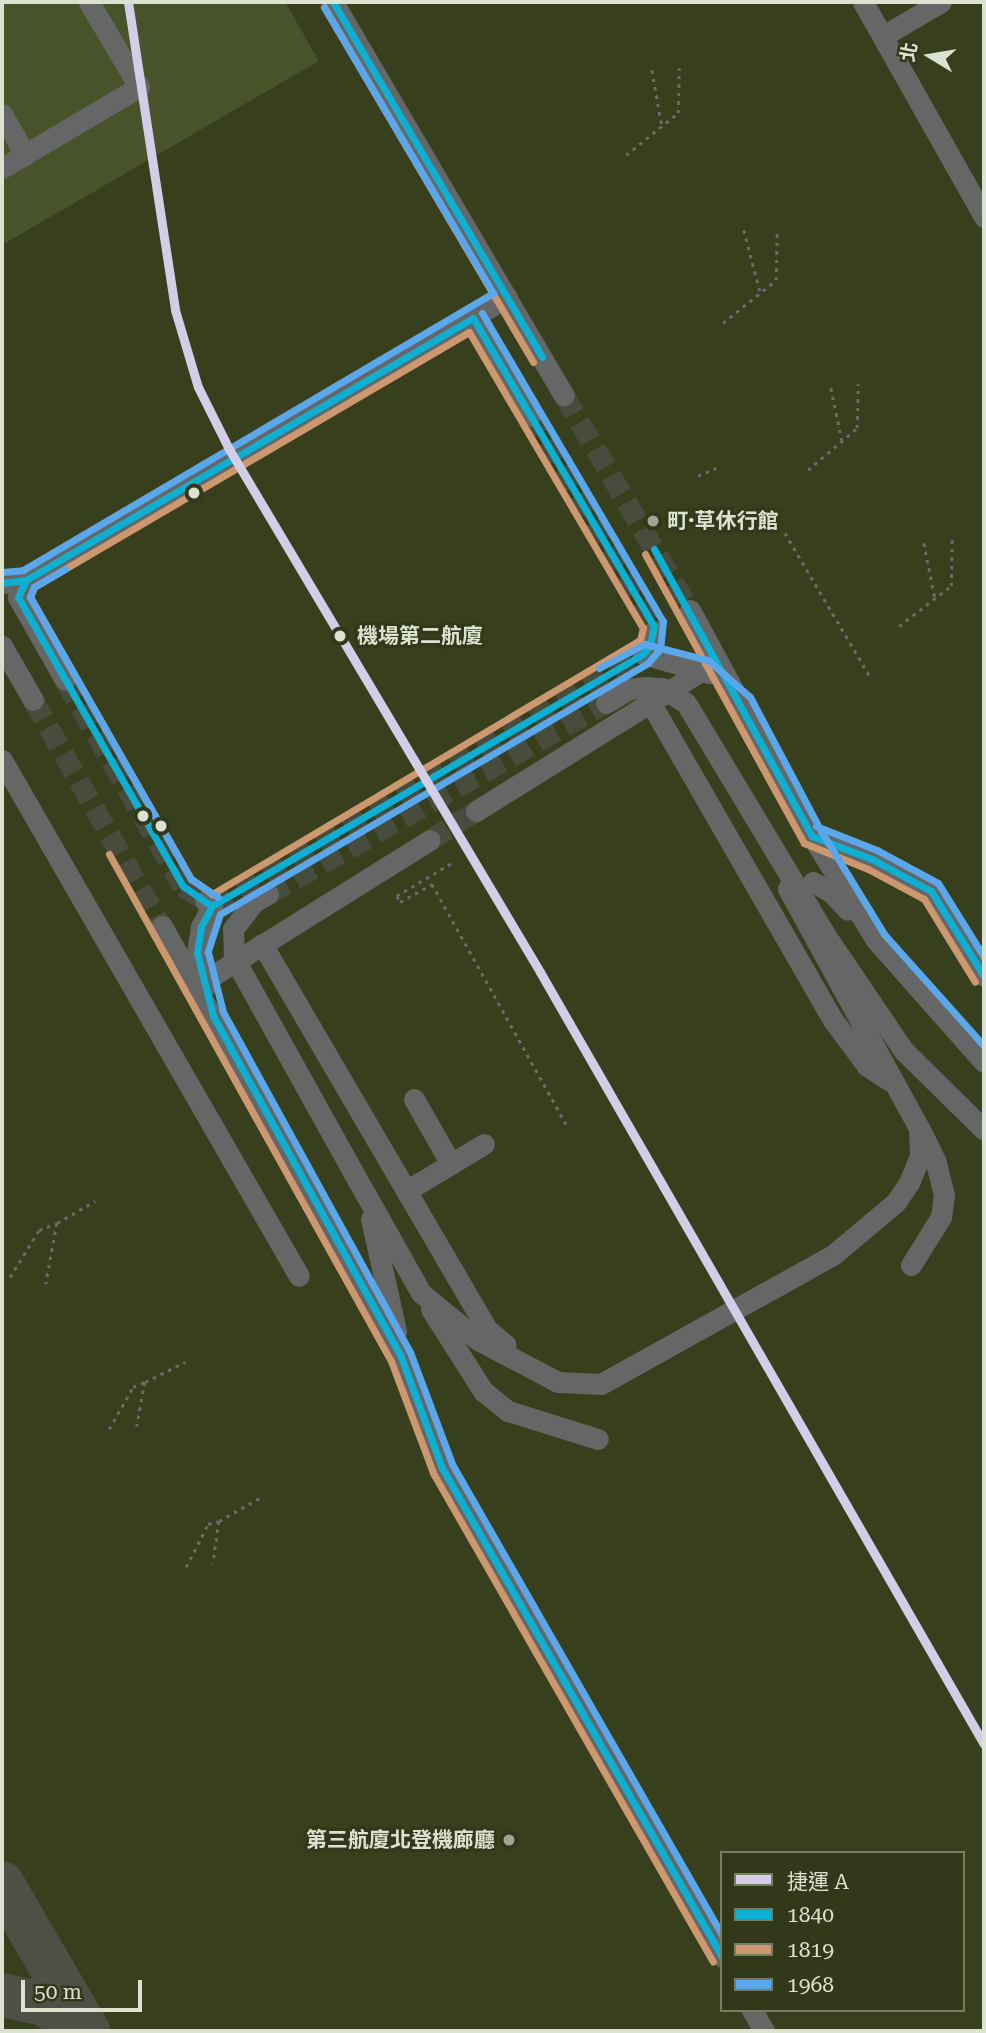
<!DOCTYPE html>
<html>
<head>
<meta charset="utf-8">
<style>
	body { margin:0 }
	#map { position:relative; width:986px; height:2033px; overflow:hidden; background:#2e3222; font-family:"Roboto Serif","Noto Sans TC",serif }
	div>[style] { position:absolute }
	.built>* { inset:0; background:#373f1d }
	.green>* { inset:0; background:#49532a }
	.taxiway>* { height:44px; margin:-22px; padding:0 22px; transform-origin:22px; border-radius:22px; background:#4e5046 }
	.minor-tunnel>* { height:21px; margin-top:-10.5px; transform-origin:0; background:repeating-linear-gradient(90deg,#484c3c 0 21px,transparent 0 31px) }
	.path>* { height:2.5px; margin-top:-1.25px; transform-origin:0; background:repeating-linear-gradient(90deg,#696b68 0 3.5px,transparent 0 8.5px) }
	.minor>* { height:21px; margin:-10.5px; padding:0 10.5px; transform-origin:10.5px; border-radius:10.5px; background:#656766 }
	.minor-bridge>* { height:21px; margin:-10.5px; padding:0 10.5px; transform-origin:10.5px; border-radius:10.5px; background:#656766 }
	.bus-1>* { height:7px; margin:-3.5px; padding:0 3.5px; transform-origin:3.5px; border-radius:3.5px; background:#0dafd3 }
	.bus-2>* { height:7px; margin:-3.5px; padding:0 3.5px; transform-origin:3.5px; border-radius:3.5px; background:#cd976f }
	.bus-3>* { height:7px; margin:-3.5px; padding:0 3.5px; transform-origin:3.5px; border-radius:3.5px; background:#5aa8eb }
	.metro-1>* { height:9px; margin:-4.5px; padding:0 4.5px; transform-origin:4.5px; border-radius:4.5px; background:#d4cde7 }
	.dots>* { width:19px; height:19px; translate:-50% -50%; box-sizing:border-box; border:4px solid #32391b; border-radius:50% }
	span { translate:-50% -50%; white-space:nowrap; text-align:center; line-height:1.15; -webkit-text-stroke:6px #32391b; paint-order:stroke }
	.poi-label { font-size:21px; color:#dce2d0; font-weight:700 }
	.left { translate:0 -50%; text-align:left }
	.right { translate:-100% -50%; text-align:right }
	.stop-label { font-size:21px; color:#dce2d0; font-weight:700 }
	.frame { position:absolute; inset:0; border:4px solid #dce2d0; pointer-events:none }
	.legend { position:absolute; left:720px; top:1851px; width:245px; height:161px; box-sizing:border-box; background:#32391b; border:2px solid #767d63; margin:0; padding:9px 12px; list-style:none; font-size:21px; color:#dce2d0 }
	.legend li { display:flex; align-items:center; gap:14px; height:35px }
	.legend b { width:35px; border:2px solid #767d63 }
	.north { position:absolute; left:895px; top:21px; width:70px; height:70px; -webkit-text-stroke:5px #32391b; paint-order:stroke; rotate:281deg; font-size:19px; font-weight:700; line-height:28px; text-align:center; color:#dce2d0 }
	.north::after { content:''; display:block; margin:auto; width:24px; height:32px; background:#dce2d0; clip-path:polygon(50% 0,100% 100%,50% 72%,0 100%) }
	.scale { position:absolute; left:21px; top:1980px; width:121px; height:32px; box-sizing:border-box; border:4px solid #dce2d0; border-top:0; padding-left:9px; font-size:21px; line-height:24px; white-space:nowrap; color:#dce2d0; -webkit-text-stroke:5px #32391b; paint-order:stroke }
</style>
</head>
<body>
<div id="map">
	<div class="built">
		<i style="clip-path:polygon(evenodd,2px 2px,984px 2px,984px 2031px,2px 2031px,2px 2px,722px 1853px,963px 1853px,963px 2010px,722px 2010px,722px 1853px)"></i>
	</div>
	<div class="green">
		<i style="clip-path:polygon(2px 2px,285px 2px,319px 61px,2px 245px)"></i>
	</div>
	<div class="taxiway">
		<i style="left:2px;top:1883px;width:171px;rotate:59.8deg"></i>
		<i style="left:2px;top:1995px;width:43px;rotate:12.1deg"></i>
		<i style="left:44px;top:2004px;width:49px;rotate:33.4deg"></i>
	</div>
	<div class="minor-tunnel">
		<i style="left:564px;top:395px;width:249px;rotate:59.6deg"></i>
		<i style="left:530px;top:415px;width:249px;rotate:60.1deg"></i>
		<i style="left:65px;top:680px;width:237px;rotate:60.2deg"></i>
		<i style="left:183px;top:886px;width:27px;rotate:34deg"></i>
		<i style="left:33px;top:700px;width:260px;rotate:60.3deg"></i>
		<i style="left:430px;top:840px;width:54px;rotate:-32.2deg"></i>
		<i style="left:268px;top:894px;width:388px;rotate:-29.5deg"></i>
		<i style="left:212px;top:906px;width:499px;rotate:-30.3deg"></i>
	</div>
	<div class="path">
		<i style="left:652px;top:70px;width:57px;rotate:79.9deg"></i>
		<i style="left:626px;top:155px;width:67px;rotate:-38.9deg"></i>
		<i style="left:678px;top:113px;width:45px;rotate:-88.7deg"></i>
		<i style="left:744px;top:230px;width:63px;rotate:75.3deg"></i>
		<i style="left:723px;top:323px;width:68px;rotate:-39.1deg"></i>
		<i style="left:776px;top:280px;width:46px;rotate:-88.8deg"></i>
		<i style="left:831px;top:388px;width:53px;rotate:78.1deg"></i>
		<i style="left:808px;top:470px;width:65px;rotate:-40.6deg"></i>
		<i style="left:857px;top:428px;width:44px;rotate:-88.7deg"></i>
		<i style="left:698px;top:476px;width:20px;rotate:-24deg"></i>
		<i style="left:785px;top:533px;width:169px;rotate:59.3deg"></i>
		<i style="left:924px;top:543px;width:56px;rotate:78.7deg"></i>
		<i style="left:899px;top:626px;width:66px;rotate:-37.6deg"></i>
		<i style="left:951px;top:586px;width:46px;rotate:-88.8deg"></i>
		<i style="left:451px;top:864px;width:63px;rotate:149.3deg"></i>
		<i style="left:397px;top:896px;width:7px;rotate:63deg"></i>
		<i style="left:400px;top:902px;width:37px;rotate:-29deg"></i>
		<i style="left:432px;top:884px;width:275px;rotate:60.8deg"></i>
		<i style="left:57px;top:1223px;width:44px;rotate:-30.1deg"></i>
		<i style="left:10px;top:1277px;width:55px;rotate:-58.3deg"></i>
		<i style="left:39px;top:1230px;width:19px;rotate:-21deg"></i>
		<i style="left:57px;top:1223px;width:62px;rotate:100.2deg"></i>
		<i style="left:145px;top:1382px;width:45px;rotate:-26.6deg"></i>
		<i style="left:109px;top:1429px;width:48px;rotate:-60.3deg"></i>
		<i style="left:133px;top:1387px;width:13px;rotate:-23deg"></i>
		<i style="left:145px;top:1382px;width:45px;rotate:100.3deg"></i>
		<i style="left:219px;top:1521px;width:51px;rotate:-29.6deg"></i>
		<i style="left:186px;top:1567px;width:48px;rotate:-62.9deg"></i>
		<i style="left:208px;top:1524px;width:11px;rotate:-15deg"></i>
		<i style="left:219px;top:1521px;width:43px;rotate:97.9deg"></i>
	</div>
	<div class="minor">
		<i style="left:333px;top:2px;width:456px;rotate:59.6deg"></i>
		<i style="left:863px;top:2px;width:247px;rotate:60.6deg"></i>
		<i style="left:883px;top:36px;width:67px;rotate:-30.4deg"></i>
		<i style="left:2px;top:114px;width:47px;rotate:60.7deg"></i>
		<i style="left:2px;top:168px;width:159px;rotate:-30.6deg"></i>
		<i style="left:139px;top:87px;width:99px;rotate:-120.5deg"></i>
		<i style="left:473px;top:318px;width:113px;rotate:59.6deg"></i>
		<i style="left:26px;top:580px;width:19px;rotate:115deg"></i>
		<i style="left:18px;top:597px;width:95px;rotate:60.5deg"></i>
		<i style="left:2px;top:583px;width:24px;rotate:-7deg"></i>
		<i style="left:26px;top:580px;width:558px;rotate:-30.47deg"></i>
		<i style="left:690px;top:610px;width:257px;rotate:61.6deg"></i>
		<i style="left:812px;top:836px;width:122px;rotate:58.4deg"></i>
		<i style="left:876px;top:940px;width:163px;rotate:48.5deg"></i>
		<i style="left:654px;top:631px;width:25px;rotate:116deg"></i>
		<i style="left:643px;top:654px;width:69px;rotate:16.1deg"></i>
		<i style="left:2px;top:646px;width:62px;rotate:60.1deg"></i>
		<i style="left:650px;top:702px;width:367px;rotate:60.1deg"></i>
		<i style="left:833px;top:1020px;width:57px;rotate:53.5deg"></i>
		<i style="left:867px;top:1066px;width:27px;rotate:33deg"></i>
		<i style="left:2px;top:760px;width:595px;rotate:60.08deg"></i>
		<i style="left:476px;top:811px;width:269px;rotate:-31.9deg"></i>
		<i style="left:812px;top:836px;width:64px;rotate:21deg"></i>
		<i style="left:872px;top:859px;width:67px;rotate:28.5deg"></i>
		<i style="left:931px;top:891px;width:100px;rotate:58.1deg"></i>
		<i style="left:813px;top:882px;width:22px;rotate:30deg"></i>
		<i style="left:832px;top:893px;width:23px;rotate:47deg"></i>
		<i style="left:205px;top:901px;width:9px;rotate:36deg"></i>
		<i style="left:212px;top:906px;width:24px;rotate:118deg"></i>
		<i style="left:201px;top:927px;width:26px;rotate:99deg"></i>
		<i style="left:197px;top:953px;width:35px;rotate:77deg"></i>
		<i style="left:162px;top:926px;width:493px;rotate:61deg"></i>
		<i style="left:401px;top:1357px;width:118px;rotate:69.7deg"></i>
		<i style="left:442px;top:1468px;width:563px;rotate:60.2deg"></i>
		<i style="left:826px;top:936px;width:139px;rotate:55.9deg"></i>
		<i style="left:904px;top:1051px;width:112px;rotate:44.6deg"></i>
		<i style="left:262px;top:944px;width:447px;rotate:59.7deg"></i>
		<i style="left:488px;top:1330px;width:23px;rotate:40deg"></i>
		<i style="left:204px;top:981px;width:266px;rotate:-32deg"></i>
		<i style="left:414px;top:1099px;width:75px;rotate:60.4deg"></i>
		<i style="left:406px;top:1191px;width:91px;rotate:-31.1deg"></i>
		<i style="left:366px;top:1195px;width:112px;rotate:60.7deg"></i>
		<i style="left:421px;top:1293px;width:74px;rotate:39.5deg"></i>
		<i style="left:478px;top:1340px;width:90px;rotate:27.7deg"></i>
		<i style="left:558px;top:1382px;width:43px;rotate:2.7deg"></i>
		<i style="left:601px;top:1384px;width:265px;rotate:-29.1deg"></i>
		<i style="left:833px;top:1255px;width:82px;rotate:-40.1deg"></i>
		<i style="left:896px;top:1202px;width:23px;rotate:-56deg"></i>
		<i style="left:909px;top:1183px;width:29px;rotate:-68deg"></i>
		<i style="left:920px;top:1156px;width:28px;rotate:-92deg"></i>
		<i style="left:919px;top:1128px;width:273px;rotate:-118.7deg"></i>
		<i style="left:371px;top:1219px;width:115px;rotate:77.4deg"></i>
		<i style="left:911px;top:1265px;width:57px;rotate:-58deg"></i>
		<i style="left:941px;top:1217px;width:22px;rotate:-82deg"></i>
		<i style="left:944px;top:1195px;width:34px;rotate:-104deg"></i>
		<i style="left:936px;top:1162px;width:32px;rotate:-116deg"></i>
		<i style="left:431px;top:1309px;width:97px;rotate:57.6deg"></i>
		<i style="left:483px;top:1391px;width:32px;rotate:39deg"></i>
		<i style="left:508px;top:1411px;width:94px;rotate:17.3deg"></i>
		<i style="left:752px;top:2010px;width:24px;rotate:60deg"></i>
	</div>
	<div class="minor-bridge">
		<i style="left:606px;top:703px;width:27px;rotate:-31deg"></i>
		<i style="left:629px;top:689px;width:17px;rotate:-7deg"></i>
		<i style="left:646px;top:687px;width:16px;rotate:4deg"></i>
		<i style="left:662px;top:688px;width:28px;rotate:32deg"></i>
		<i style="left:686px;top:703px;width:272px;rotate:59deg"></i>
		<i style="left:268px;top:894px;width:16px;rotate:150deg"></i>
		<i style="left:254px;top:902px;width:34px;rotate:128deg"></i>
		<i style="left:233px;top:929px;width:29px;rotate:88deg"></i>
		<i style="left:234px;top:958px;width:271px;rotate:60.9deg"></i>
	</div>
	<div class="bus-1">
		<i style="left:333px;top:2px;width:412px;rotate:59.5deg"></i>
		<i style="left:473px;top:318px;width:357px;rotate:59.6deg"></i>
		<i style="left:654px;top:626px;width:19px;rotate:102deg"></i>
		<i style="left:650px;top:645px;width:11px;rotate:128deg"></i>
		<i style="left:643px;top:654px;width:499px;rotate:149.7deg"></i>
		<i style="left:212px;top:906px;width:24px;rotate:118deg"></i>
		<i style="left:201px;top:927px;width:26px;rotate:99deg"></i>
		<i style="left:197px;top:953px;width:65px;rotate:75.7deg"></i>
		<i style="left:213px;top:1016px;width:389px;rotate:61.1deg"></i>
		<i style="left:401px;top:1357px;width:118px;rotate:69.7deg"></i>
		<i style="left:442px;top:1468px;width:563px;rotate:60.2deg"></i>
		<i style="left:654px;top:549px;width:328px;rotate:61.2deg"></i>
		<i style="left:812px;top:836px;width:64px;rotate:21deg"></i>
		<i style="left:872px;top:859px;width:67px;rotate:28.5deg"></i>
		<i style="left:931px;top:891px;width:100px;rotate:58.1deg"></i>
		<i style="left:26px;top:580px;width:19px;rotate:115deg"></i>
		<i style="left:18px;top:597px;width:333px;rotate:60.3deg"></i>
		<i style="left:183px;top:886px;width:35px;rotate:35deg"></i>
		<i style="left:2px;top:583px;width:24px;rotate:-7deg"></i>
		<i style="left:26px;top:580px;width:518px;rotate:-30.38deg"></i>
	</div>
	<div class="bus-2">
		<i style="left:324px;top:7px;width:412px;rotate:59.5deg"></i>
		<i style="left:469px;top:332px;width:343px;rotate:59.6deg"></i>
		<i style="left:643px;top:628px;width:12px;rotate:104deg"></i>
		<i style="left:640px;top:640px;width:498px;rotate:149.3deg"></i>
		<i style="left:212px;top:894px;width:26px;rotate:-144deg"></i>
		<i style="left:191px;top:879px;width:325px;rotate:-119.7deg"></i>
		<i style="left:30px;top:597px;width:11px;rotate:-68deg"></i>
		<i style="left:34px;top:587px;width:504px;rotate:-30.38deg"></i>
		<i style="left:645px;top:554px;width:330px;rotate:61.2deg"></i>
		<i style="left:804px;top:843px;width:69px;rotate:22.1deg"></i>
		<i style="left:868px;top:869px;width:64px;rotate:28.2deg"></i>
		<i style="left:924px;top:899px;width:97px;rotate:58.4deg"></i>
		<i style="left:109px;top:854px;width:580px;rotate:60.92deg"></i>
		<i style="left:391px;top:1361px;width:120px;rotate:69.4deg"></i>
		<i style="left:433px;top:1473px;width:563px;rotate:60.2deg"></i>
	</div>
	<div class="bus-3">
		<i style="left:482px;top:313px;width:357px;rotate:59.6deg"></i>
		<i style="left:663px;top:621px;width:28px;rotate:96deg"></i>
		<i style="left:660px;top:649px;width:18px;rotate:131deg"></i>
		<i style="left:648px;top:663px;width:496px;rotate:149.6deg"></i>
		<i style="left:220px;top:914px;width:40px;rotate:108deg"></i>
		<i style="left:208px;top:952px;width:62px;rotate:76deg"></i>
		<i style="left:223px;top:1012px;width:388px;rotate:61.2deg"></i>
		<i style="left:410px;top:1352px;width:120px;rotate:69.4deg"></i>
		<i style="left:452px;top:1464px;width:543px;rotate:60.18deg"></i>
		<i style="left:65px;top:569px;width:36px;rotate:150deg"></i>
		<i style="left:34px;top:587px;width:11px;rotate:112deg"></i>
		<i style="left:30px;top:597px;width:325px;rotate:60.3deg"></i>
		<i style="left:191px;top:879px;width:32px;rotate:34deg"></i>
		<i style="left:2px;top:572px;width:21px;rotate:-5deg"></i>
		<i style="left:23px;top:570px;width:546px;rotate:-30.51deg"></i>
		<i style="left:493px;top:293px;width:332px;rotate:-120.6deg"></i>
		<i style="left:599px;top:668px;width:52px;rotate:-27.6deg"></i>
		<i style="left:645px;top:644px;width:65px;rotate:14.3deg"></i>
		<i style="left:708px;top:660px;width:56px;rotate:41.4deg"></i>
		<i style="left:750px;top:697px;width:152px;rotate:62.1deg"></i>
		<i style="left:821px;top:831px;width:121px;rotate:58.5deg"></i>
		<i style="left:884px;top:934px;width:150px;rotate:48.2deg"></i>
		<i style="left:816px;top:826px;width:66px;rotate:21.5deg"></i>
		<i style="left:877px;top:850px;width:69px;rotate:28.4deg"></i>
		<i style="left:938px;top:883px;width:87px;rotate:58.1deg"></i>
	</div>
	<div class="metro-1">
		<i style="left:128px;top:2px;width:312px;rotate:81.3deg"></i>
		<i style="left:175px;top:310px;width:80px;rotate:73.4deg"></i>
		<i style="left:198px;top:387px;width:69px;rotate:63.4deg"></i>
		<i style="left:229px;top:449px;width:608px;rotate:59.26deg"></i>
		<i style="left:540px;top:972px;width:891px;rotate:60.1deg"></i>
	</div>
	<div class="dots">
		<i style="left:194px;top:493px;background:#dce2d0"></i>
		<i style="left:653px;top:521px;background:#9fa493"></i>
		<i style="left:340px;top:636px;background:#dce2d0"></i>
		<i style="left:143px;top:816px;background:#dce2d0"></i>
		<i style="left:161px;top:826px;background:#dce2d0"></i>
		<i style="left:509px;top:1840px;background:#9fa493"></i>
	</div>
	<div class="poi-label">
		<span class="left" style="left:667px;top:521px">町·草休行館</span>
		<span class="right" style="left:495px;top:1840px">第三航廈北登機廊廳</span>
	</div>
	<div class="stop-label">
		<span class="left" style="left:357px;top:636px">機場第二航廈</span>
	</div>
	<div class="frame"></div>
	<ul class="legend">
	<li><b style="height:9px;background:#d4cde7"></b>捷運 A</li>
	<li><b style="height:9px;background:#0dafd3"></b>1840</li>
	<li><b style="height:9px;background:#cd976f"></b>1819</li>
	<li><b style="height:9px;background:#5aa8eb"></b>1968</li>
	</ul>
	<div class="north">北</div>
	<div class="scale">50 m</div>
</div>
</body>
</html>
